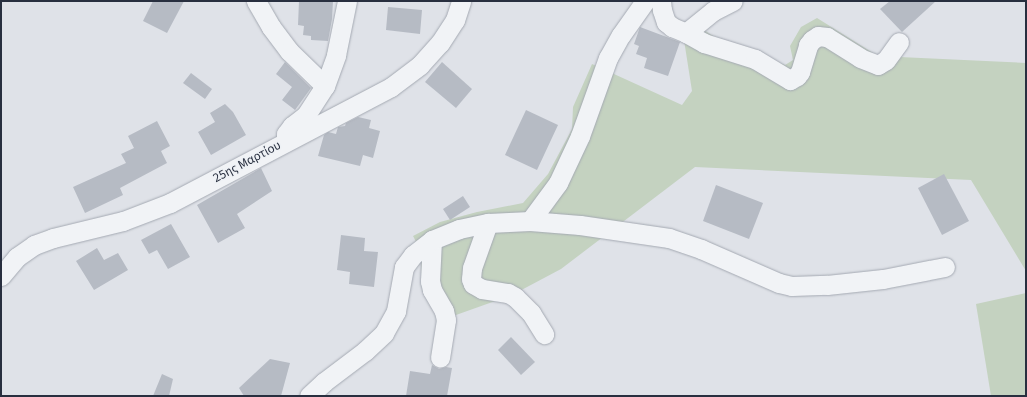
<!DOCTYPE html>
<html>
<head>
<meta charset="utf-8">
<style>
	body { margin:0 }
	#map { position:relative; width:1027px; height:397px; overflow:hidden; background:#dfe2e8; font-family:"Source Sans 3",sans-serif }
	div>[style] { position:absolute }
	.green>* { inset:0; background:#c4d2c0 }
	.building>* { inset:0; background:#b6bbc4 }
	.roads { filter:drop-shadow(0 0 1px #a4a9b2) drop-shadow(0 0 1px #a4a9b2) }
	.minor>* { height:19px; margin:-9.5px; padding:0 9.5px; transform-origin:9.5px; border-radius:9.5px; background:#f1f3f6 }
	span { translate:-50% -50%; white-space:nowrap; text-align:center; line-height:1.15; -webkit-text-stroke:3px #eef1f5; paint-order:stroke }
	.street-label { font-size:13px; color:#282f3f }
	.frame { position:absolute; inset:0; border:2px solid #282f3f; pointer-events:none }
</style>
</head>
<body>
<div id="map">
	<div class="green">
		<i style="clip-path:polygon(817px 18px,878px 56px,1026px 63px,1026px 271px,971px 180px,695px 167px,561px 269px,512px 295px,456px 315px,440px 313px,421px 281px,421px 251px,413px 236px,440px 222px,477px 212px,523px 203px,548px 174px,572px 129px,573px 107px,592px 64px,682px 105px,692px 91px,681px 21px,701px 28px,724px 43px,785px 65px,793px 60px,790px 46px,801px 27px)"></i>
		<i style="clip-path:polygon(1026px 293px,1026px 396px,991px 396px,976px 304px)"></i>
	</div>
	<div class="building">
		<i style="clip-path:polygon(153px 1px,184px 1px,167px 33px,143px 21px)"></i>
		<i style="clip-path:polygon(299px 1px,333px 1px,332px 19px,328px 41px,311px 40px,311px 36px,303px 35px,304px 26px,298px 25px)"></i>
		<i style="clip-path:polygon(890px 1px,936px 1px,902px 32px,880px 9px)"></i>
		<i style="clip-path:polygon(388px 7px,422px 10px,420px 34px,386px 30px)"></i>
		<i style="clip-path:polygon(640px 27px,680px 42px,668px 76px,644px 68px,647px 58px,636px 54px,639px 46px,634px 44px)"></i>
		<i style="clip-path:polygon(285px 62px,311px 88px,295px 110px,282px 100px,292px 87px,276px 74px)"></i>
		<i style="clip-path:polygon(442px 62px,472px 89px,456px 108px,425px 82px)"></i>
		<i style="clip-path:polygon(191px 73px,212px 89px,205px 99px,183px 83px)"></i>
		<i style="clip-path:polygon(225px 104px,233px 112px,246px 135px,211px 155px,198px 132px,215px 122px,210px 113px)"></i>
		<i style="clip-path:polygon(526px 110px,558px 125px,537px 170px,505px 155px)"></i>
		<i style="clip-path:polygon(358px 117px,371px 120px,369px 128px,380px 131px,373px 158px,363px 155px,360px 166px,318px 156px,324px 135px,328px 132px,336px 134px,338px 127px,345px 126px,346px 123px)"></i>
		<i style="clip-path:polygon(157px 121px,170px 146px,161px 151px,167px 163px,120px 188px,123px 195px,85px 213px,73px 187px,126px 163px,121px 154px,134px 148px,128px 136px)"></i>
		<i style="clip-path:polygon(261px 168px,272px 191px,237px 214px,245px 228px,218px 243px,197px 205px)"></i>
		<i style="clip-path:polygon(944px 174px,969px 221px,942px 235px,918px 188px)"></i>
		<i style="clip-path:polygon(716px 185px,763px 203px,749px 239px,703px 221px)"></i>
		<i style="clip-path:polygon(463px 196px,470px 207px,450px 220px,443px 209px)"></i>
		<i style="clip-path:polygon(171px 224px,190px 257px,168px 269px,157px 250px,149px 254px,141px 240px)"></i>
		<i style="clip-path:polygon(341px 235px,365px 238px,364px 251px,378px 252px,374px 287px,349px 284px,350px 272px,337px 270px)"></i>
		<i style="clip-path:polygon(97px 248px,104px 260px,118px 253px,128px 270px,94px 290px,76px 261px)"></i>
		<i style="clip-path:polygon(511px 337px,535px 362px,521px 375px,498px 350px)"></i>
		<i style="clip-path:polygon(270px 359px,290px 363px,281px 396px,244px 396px,239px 388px)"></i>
		<i style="clip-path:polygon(432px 365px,439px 369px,446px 367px,452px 368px,447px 396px,406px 396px,410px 371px,430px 374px)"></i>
		<i style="clip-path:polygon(162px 374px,173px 379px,169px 396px,153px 396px)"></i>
	</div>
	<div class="roads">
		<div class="minor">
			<i style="left:256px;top:1px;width:30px;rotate:60deg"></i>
			<i style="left:271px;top:27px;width:30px;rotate:53deg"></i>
			<i style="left:289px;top:51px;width:50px;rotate:44.2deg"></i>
			<i style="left:661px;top:1px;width:9px;rotate:84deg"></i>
			<i style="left:662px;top:10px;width:13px;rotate:72deg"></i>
			<i style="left:666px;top:22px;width:8px;rotate:40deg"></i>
			<i style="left:672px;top:27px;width:15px;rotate:23deg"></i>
			<i style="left:686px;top:33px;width:35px;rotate:-39deg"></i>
			<i style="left:713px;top:11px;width:22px;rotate:-27deg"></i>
			<i style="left:686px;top:33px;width:21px;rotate:29deg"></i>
			<i style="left:704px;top:43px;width:53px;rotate:17.4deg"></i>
			<i style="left:755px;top:59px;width:41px;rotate:31deg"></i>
			<i style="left:790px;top:80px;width:8px;rotate:-30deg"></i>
			<i style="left:797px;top:76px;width:5px;rotate:-53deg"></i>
			<i style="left:800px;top:72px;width:28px;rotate:-73deg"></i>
			<i style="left:808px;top:45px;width:6px;rotate:-51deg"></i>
			<i style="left:812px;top:40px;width:7px;rotate:-34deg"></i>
			<i style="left:818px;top:36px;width:9px;rotate:6deg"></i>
			<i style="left:827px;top:37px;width:39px;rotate:32deg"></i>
			<i style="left:860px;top:58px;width:19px;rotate:21deg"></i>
			<i style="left:878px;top:65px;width:9px;rotate:-32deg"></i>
			<i style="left:886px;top:60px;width:22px;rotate:-54deg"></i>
			<i style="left:286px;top:137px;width:3px;rotate:-90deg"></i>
			<i style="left:286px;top:134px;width:10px;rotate:-53deg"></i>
			<i style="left:292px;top:126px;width:18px;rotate:-38deg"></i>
			<i style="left:306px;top:115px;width:35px;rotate:-57deg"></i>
			<i style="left:325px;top:86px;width:33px;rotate:-70deg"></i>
			<i style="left:336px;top:55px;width:55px;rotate:-78.5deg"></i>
			<i style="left:530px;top:221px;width:50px;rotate:4.6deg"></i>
			<i style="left:580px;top:225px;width:90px;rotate:8.3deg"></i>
			<i style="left:669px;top:238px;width:34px;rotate:19deg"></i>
			<i style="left:701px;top:249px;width:85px;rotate:23.6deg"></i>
			<i style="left:779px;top:283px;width:13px;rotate:13deg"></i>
			<i style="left:792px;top:286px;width:35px;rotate:-2deg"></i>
			<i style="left:827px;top:285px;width:56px;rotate:-6.1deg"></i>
			<i style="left:883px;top:279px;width:63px;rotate:-11deg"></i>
			<i style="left:488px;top:223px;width:48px;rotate:109.6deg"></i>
			<i style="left:472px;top:268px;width:11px;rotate:95deg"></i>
			<i style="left:471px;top:279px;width:5px;rotate:68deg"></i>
			<i style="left:473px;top:284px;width:10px;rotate:29deg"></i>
			<i style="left:482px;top:289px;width:26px;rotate:9deg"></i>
			<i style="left:508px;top:293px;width:8px;rotate:30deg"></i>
			<i style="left:515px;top:297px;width:23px;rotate:45deg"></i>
			<i style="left:531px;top:313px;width:25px;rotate:58deg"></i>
			<i style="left:432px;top:240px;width:41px;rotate:92.8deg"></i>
			<i style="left:430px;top:281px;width:9px;rotate:77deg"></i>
			<i style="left:432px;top:290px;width:24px;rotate:60deg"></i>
			<i style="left:444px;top:311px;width:9px;rotate:77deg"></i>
			<i style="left:446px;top:320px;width:38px;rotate:99deg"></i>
			<i style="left:1px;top:276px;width:25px;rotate:-50deg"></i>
			<i style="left:17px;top:257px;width:21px;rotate:-35deg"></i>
			<i style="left:34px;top:245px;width:20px;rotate:-20deg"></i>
			<i style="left:53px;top:238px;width:72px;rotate:-13.7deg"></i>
			<i style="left:123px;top:221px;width:50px;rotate:-21deg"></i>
			<i style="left:170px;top:203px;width:250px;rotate:-27.7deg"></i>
			<i style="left:391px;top:87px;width:36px;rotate:-37deg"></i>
			<i style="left:420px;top:65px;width:30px;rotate:-48deg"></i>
			<i style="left:440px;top:43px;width:27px;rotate:-57deg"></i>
			<i style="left:455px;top:20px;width:20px;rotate:-72deg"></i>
			<i style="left:309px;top:396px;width:21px;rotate:-43deg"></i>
			<i style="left:324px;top:382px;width:51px;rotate:-37.1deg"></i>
			<i style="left:365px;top:351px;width:26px;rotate:-43deg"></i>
			<i style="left:384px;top:333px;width:25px;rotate:-61deg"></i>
			<i style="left:396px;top:311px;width:45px;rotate:-79.7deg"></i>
			<i style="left:404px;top:267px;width:15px;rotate:-53deg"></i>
			<i style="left:413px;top:255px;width:24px;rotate:-38deg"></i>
			<i style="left:432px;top:240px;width:29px;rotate:-22deg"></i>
			<i style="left:459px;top:229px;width:30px;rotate:-12deg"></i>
			<i style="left:488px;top:223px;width:42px;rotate:-2.7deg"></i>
			<i style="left:530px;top:221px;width:47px;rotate:-53.6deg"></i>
			<i style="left:558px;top:183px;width:52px;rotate:-64.9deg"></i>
			<i style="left:580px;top:136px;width:83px;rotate:-70.3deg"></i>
			<i style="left:608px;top:58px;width:26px;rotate:-61deg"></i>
			<i style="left:621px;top:35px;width:42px;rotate:-54.8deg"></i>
		</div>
	</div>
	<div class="street-label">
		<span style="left:247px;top:162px;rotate:-28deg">25ης Μαρτίου</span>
	</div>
	<div class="frame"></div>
</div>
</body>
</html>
